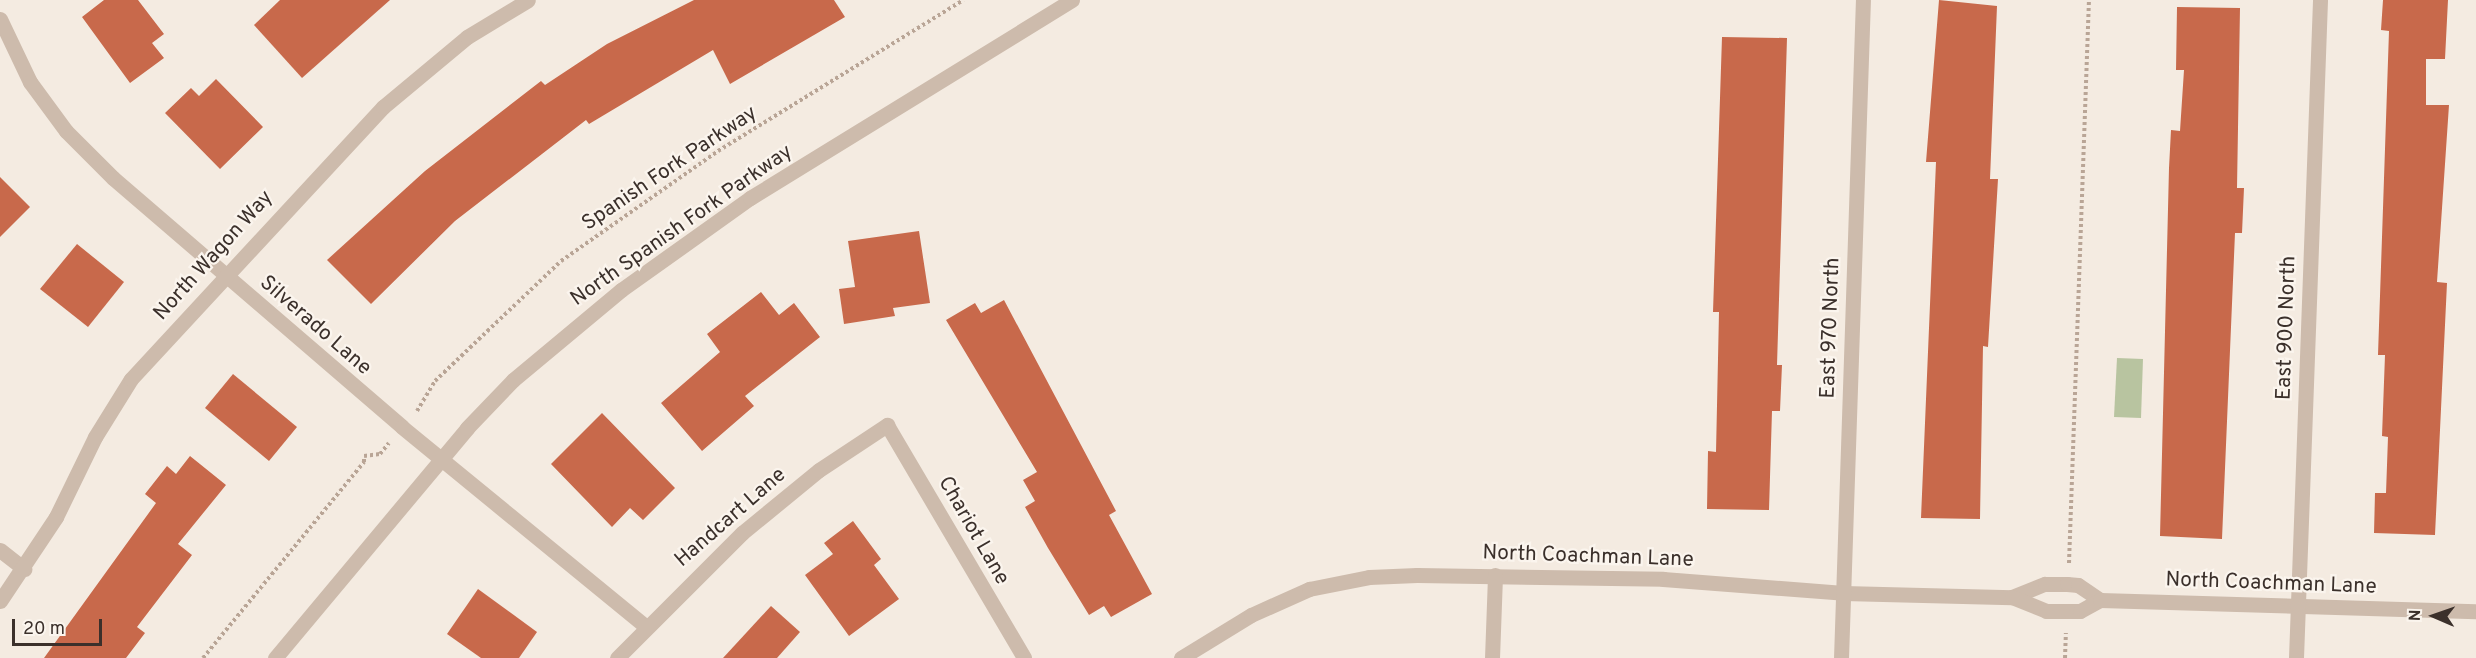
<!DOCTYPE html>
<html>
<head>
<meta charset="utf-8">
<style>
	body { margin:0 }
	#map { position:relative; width:2476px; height:658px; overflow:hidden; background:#f4ebe1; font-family:Overpass,sans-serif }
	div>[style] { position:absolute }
	.green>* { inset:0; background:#b8c4a0 }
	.building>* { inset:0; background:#c8694b }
	.path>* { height:4px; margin-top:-2px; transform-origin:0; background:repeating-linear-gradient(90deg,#b9a596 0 3px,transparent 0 6px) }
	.minor>* { height:15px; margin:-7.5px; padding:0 7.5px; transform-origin:7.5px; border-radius:7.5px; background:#cdbbac }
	span { translate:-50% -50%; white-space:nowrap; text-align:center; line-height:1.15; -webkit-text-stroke:4.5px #fbf5ee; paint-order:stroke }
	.street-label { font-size:21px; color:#3b302b }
	.north { position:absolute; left:2404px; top:586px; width:60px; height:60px; -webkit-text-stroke:4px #fbf5ee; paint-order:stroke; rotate:272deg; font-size:16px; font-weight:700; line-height:24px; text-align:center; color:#3b302b }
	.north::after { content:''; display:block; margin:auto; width:21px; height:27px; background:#3b302b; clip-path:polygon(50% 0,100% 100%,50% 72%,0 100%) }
	.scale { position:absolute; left:12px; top:619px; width:90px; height:27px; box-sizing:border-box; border:3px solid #3b302b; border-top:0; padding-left:8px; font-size:18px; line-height:21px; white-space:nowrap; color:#3b302b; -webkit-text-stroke:4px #fbf5ee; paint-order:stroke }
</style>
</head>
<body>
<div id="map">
	<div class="green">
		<i style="clip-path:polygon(2117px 358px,2143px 359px,2141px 418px,2114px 417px)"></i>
	</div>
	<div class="building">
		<i style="clip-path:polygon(104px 0,138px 0,164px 34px,152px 43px,164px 58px,130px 83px,82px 17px)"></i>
		<i style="clip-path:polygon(280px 0,390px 0,302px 78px,254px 25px)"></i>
		<i style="clip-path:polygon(694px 0,834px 0,845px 17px,730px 84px,713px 50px,589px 124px,586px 120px,455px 221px,371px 304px,327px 260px,425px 171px,541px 81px,545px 85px,607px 44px)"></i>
		<i style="clip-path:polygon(1939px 0,1997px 6px,1990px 179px,1998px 179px,1988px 347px,1983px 346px,1980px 519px,1921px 518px,1936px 162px,1926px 162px)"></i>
		<i style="clip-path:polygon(2383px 0,2448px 0,2445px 59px,2426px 59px,2426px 105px,2449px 105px,2437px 282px,2447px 283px,2435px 535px,2374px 533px,2375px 493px,2386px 493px,2388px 437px,2382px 436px,2385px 355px,2378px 355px,2389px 31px,2381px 30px)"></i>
		<i style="clip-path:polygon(2177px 7px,2240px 8px,2237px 188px,2244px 188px,2242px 233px,2235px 233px,2222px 539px,2160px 536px,2169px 168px,2171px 130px,2180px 131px,2184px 70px,2176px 70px)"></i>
		<i style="clip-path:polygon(1722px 37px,1787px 38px,1777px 365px,1782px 365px,1780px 411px,1772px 411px,1769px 510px,1707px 509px,1708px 451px,1716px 452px,1719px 312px,1713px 312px)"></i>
		<i style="clip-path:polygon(216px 79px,263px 127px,220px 169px,165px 113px,191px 88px,199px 96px)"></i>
		<i style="clip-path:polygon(0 177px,30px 207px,0 237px)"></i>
		<i style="clip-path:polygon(919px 231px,930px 303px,893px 308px,895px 316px,844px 324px,839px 289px,855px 287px,848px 241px)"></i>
		<i style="clip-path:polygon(77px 244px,124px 282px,88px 327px,40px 289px)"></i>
		<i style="clip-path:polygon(761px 292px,779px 315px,794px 303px,820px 337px,745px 396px,754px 406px,702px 451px,661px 403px,720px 352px,707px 334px)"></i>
		<i style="clip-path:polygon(1004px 300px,1116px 511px,1109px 515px,1152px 594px,1111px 617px,1104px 606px,1089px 615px,1048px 548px,1025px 507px,1035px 501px,1023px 480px,1037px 472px,946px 320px,975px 303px,981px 313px)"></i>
		<i style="clip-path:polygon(233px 374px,297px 427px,269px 461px,205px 408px)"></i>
		<i style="clip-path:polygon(602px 413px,675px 488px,643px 520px,630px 508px,612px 527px,551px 464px)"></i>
		<i style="clip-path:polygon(190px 456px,226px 485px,178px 544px,192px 555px,137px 627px,145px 633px,126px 658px,44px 658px,156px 503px,145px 494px,167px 466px,176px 474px)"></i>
		<i style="clip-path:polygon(853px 521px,881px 559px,874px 565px,899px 599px,849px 636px,805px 575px,833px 554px,824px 543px)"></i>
		<i style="clip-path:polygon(478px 589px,537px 632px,519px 658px,481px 658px,447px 634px)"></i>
		<i style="clip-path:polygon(771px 606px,800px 632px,777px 658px,723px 658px)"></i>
	</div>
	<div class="path">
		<i style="left:417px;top:411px;width:35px;rotate:-59deg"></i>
		<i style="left:435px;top:381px;width:174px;rotate:-43.6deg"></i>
		<i style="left:561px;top:261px;width:192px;rotate:-35deg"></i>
		<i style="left:718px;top:151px;width:288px;rotate:-31.6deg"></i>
		<i style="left:2069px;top:563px;width:563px;rotate:-87.97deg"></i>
		<i style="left:203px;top:658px;width:254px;rotate:-50.6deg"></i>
		<i style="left:364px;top:462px;width:6px;rotate:-90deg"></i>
		<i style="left:364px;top:456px;width:16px;rotate:-7deg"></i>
		<i style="left:380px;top:454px;width:14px;rotate:-51deg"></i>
		<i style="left:2065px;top:658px;width:25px;rotate:-88deg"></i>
	</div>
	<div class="minor">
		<i style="left:0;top:19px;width:70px;rotate:64.5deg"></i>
		<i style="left:30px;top:82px;width:61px;rotate:53.7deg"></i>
		<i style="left:66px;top:131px;width:66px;rotate:45deg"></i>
		<i style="left:113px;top:178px;width:381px;rotate:40.7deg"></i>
		<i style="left:402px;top:427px;width:315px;rotate:39.3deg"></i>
		<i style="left:0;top:550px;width:31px;rotate:38deg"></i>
		<i style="left:2012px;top:597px;width:35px;rotate:-22deg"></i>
		<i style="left:2045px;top:584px;width:22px"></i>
		<i style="left:2067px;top:584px;width:11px;rotate:5deg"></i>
		<i style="left:2078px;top:585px;width:27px;rotate:34deg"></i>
		<i style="left:0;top:601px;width:101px;rotate:-56.3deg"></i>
		<i style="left:56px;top:517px;width:89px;rotate:-64deg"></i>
		<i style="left:95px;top:437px;width:68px;rotate:-58.2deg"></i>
		<i style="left:131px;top:379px;width:371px;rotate:-47.2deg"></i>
		<i style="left:383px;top:107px;width:109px;rotate:-39.8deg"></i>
		<i style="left:467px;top:37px;width:71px;rotate:-31.2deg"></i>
		<i style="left:275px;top:658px;width:300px;rotate:-50.1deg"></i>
		<i style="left:467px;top:428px;width:66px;rotate:-46.2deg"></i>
		<i style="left:513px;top:380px;width:141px;rotate:-39.8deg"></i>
		<i style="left:621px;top:290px;width:158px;rotate:-35.5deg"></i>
		<i style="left:750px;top:198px;width:378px;rotate:-31.6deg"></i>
		<i style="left:617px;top:658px;width:177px;rotate:-45deg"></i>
		<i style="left:742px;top:533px;width:99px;rotate:-39.3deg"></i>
		<i style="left:819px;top:470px;width:82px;rotate:-33.5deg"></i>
		<i style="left:887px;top:425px;width:270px;rotate:59.5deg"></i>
		<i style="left:1181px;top:658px;width:82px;rotate:-31.6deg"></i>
		<i style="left:1251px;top:615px;width:64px;rotate:-24.1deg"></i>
		<i style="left:1309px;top:589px;width:61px;rotate:-11.3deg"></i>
		<i style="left:1369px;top:577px;width:48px;rotate:-2.4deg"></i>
		<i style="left:1417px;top:575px;width:246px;rotate:0.9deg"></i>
		<i style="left:1663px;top:579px;width:181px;rotate:4.4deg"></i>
		<i style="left:1843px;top:593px;width:169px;rotate:1.4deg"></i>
		<i style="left:2012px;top:597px;width:37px;rotate:22deg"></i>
		<i style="left:2046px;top:611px;width:34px"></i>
		<i style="left:2080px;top:611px;width:23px;rotate:-29deg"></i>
		<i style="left:2100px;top:600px;width:376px;rotate:1.7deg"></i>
		<i style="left:1492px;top:658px;width:83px;rotate:-87.9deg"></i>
		<i style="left:1841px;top:658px;width:658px;rotate:-88.09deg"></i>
		<i style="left:2296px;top:658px;width:658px;rotate:-87.91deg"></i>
	</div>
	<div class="street-label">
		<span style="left:670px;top:169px;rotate:-34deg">Spanish Fork Parkway</span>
		<span style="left:682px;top:226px;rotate:-35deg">North Spanish Fork Parkway</span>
		<span style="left:214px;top:256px;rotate:-48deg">North Wagon Way</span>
		<span style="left:315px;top:326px;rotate:41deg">Silverado Lane</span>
		<span style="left:1831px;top:328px;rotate:-88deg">East 970 North</span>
		<span style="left:2287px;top:328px;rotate:-88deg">East 900 North</span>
		<span style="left:731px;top:518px;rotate:-41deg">Handcart Lane</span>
		<span style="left:973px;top:531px;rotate:60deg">Chariot Lane</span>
		<span style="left:1588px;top:557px;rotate:2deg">North Coachman Lane</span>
		<span style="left:2271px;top:584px;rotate:2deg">North Coachman Lane</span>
	</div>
	<div class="north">N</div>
	<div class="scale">20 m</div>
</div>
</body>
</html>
